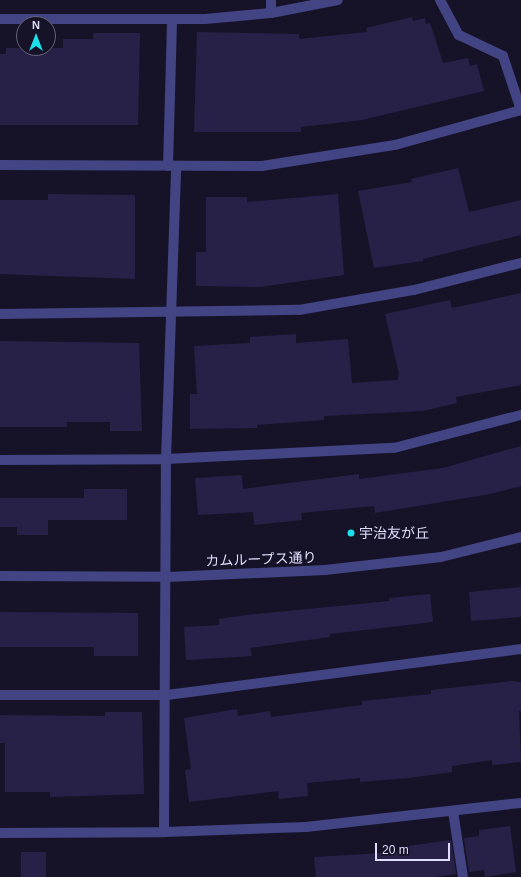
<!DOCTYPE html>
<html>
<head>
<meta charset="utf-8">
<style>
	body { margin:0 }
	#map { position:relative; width:521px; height:877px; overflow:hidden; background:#161328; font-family:Helvetica,"Noto Sans JP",sans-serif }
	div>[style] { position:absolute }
	.building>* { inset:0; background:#272148 }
	.pedestrian>* { height:10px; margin:-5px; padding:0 5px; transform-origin:5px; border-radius:5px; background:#434483 }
	.minor>* { height:10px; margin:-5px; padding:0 5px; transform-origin:5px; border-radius:5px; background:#434483 }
	.tertiary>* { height:10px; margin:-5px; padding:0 5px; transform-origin:5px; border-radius:5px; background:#434483 }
	.dots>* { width:11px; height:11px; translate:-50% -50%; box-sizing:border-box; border:2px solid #161328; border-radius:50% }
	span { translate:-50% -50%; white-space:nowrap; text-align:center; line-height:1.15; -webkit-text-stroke:4px #161328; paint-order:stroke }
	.poi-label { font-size:14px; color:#dfdefc }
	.left { translate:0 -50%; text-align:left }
	.street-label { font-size:14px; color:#dfdefc }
	.north { position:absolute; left:16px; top:16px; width:40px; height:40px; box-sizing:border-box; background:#161328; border:1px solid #66647d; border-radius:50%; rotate:0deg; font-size:11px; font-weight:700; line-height:16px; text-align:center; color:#dfdefc }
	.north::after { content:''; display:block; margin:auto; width:14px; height:18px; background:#1ce0e9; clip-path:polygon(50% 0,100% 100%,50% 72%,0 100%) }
	.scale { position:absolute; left:375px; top:843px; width:75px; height:18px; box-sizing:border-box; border:2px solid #dfdefc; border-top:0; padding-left:5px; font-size:12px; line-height:14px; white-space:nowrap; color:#dfdefc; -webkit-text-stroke:3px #161328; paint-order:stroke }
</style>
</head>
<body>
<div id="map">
	<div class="building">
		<i style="clip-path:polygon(412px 17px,413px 21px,425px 18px,426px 24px,430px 23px,443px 63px,468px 58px,470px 66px,477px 64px,484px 91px,362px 120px,301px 127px,301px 132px,194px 132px,197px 32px,299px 34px,299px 39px,367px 32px,366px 28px)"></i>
		<i style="clip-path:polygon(93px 33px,140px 33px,138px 125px,0 125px,0 54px,6px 54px,6px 48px,63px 48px,63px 39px,93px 39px)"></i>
		<i style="clip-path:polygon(458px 168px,469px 212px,521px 200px,521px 235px,423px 259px,423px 261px,374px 268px,358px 191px,412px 182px,411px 179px)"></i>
		<i style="clip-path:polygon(48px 194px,135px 195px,135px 279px,0 274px,0 200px,48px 200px)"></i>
		<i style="clip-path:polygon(338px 194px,344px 275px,260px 287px,196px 286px,196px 252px,206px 252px,206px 197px,247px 197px,247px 202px)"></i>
		<i style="clip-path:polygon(521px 293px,521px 385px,456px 397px,457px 403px,423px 411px,324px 416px,324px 420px,257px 425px,257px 428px,190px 429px,190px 394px,197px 394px,194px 346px,250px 343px,250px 337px,296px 334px,296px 343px,348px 339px,352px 383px,397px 380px,399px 374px,385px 314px,450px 300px,452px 308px)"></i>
		<i style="clip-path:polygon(0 341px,139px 343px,142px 431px,110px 431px,110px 422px,67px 422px,67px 427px,0 427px)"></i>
		<i style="clip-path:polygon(521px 446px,521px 486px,490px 494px,375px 513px,374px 506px,301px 513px,302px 520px,254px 525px,253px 512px,198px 515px,195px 478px,242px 475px,243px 489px,359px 474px,359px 479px,443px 468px)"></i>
		<i style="clip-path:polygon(84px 489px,127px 489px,127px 520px,48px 520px,48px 535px,17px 535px,17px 527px,0 527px,0 498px,84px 498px)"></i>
		<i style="clip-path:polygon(521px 587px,521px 617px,471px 621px,469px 592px)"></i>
		<i style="clip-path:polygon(430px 594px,433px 622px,330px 634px,330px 637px,250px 648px,252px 656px,186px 660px,184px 627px,219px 625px,219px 619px,246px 615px,389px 601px,389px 598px)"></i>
		<i style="clip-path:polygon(0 612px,138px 613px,138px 656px,94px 656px,94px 647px,0 647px)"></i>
		<i style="clip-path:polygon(512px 681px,521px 682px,521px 711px,519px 711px,521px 762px,492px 765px,492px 760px,452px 766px,452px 772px,409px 778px,360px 782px,360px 778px,307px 783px,308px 796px,279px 799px,278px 791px,189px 802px,185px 770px,191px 769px,184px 718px,237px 709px,238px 716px,270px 711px,271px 717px,362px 705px,362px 701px,431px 694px,431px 690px)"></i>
		<i style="clip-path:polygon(105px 712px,142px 712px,144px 794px,50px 797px,50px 792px,5px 792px,5px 743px,0 743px,0 715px,105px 716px)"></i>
		<i style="clip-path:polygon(510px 826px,516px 872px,485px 877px,484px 870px,469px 872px,464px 838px,479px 836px,479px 830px)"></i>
		<i style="clip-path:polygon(451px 840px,456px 874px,434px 877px,316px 877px,314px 857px,402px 852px,401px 847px)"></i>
		<i style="clip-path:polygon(21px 852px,46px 852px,46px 877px,21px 877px)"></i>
	</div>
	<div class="pedestrian">
		<i style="left:168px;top:166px;width:147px;rotate:-88.4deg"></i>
		<i style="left:166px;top:459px;width:293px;rotate:-88deg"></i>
	</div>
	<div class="minor">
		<i style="left:271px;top:0;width:13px;rotate:90deg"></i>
		<i style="left:440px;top:0;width:40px;rotate:62deg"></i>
		<i style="left:459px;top:35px;width:49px;rotate:25.5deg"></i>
		<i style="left:503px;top:56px;width:57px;rotate:71.6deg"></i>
		<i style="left:0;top:19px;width:205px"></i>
		<i style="left:205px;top:19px;width:66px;rotate:-5.2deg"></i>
		<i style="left:271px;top:13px;width:68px;rotate:-11deg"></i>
		<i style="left:0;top:165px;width:262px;rotate:0.2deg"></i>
		<i style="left:262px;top:166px;width:135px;rotate:-9deg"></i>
		<i style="left:395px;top:145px;width:131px;rotate:-15.5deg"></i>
		<i style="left:0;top:314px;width:299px;rotate:-0.8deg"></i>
		<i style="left:299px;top:310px;width:117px;rotate:-9.9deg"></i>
		<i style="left:414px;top:290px;width:110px;rotate:-14.2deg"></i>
		<i style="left:0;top:460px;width:166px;rotate:-0.3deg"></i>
		<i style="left:166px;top:459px;width:228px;rotate:-2.8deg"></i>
		<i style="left:394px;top:448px;width:131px;rotate:-14.6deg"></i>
		<i style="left:0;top:695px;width:167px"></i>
		<i style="left:167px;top:695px;width:357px;rotate:-7.4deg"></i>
		<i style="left:453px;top:811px;width:67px;rotate:81.4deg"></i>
		<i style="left:164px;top:832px;width:373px;rotate:-89.7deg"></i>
		<i style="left:0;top:833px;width:164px;rotate:-0.3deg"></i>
		<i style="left:164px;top:832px;width:142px;rotate:-2deg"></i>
		<i style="left:306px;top:827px;width:216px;rotate:-6.4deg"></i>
	</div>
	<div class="tertiary">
		<i style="left:0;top:576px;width:167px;rotate:0.3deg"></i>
		<i style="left:167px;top:577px;width:158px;rotate:-2.5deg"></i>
		<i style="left:325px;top:570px;width:117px;rotate:-6.4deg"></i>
		<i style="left:441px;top:557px;width:82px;rotate:-14deg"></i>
	</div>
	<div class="dots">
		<i style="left:351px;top:533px;background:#1ce0e9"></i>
	</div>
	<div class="poi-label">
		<span class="left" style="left:359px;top:533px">宇治友が丘</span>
	</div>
	<div class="street-label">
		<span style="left:261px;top:559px;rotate:-2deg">カムループス通り</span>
	</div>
	<div class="north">N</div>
	<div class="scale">20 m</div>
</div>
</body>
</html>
